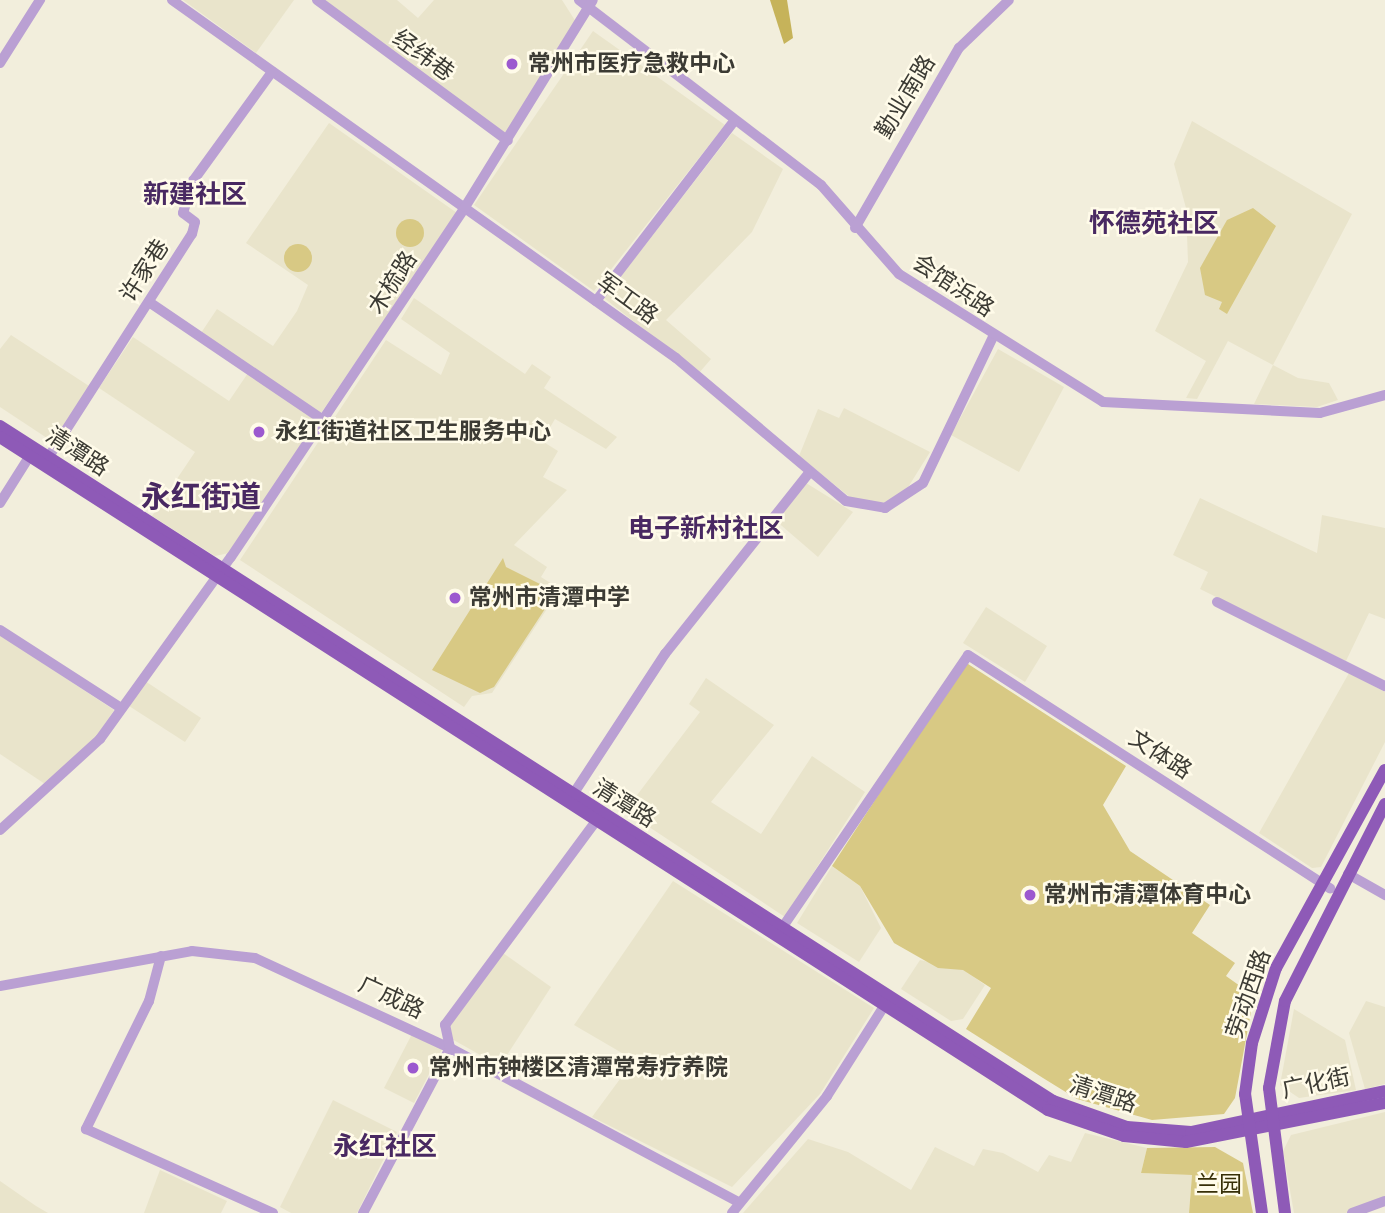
<!DOCTYPE html>
<html>
<head>
<meta charset="utf-8">
<style>
	body { margin:0 }
	#map { position:relative; width:1385px; height:1213px; overflow:hidden; background:#f2eedc; font-family:"Sofia Sans Condensed","Noto Sans SC",sans-serif }
	div>[style] { position:absolute }
	.built>* { inset:0; background:#e9e4cb }
	.green>* { inset:0; background:#d8c984 }
	.round { border-radius:50% }
	.water>* { inset:0; background:#c6b35a }
	.minor>* { height:10px; margin:-5px; padding:0 5px; transform-origin:5px; border-radius:5px; background:#baa0d3 }
	.major>* { height:12px; margin:-6px; padding:0 6px; transform-origin:6px; border-radius:6px; background:#8e5ab7 }
	.dots>* { width:19px; height:19px; translate:-50% -50%; box-sizing:border-box; border:4px solid #fffbe9; border-radius:50% }
	span { translate:-50% -50%; white-space:nowrap; text-align:center; line-height:1.15; -webkit-text-stroke:5px #fffbe9; paint-order:stroke }
	.street-label { font-size:23px; color:#3c3b34 }
	.poi-label { font-size:23px; color:#3c3b34; font-weight:700 }
	.left { translate:0 -50%; text-align:left }
	.park-label { font-size:23px; color:#372f07 }
	.quarter-label { font-size:26px; color:#492962; font-weight:700 }
	.district-label { font-size:30px; color:#492962; font-weight:700 }
</style>
</head>
<body>
<div id="map">
	<div class="built">
		<i style="clip-path:polygon(183px 0,294px 0,256px 53px)"></i>
		<i style="clip-path:polygon(324px 0,397px 0,418px 18px,434px 0,562px 0,576px 22px,505px 135px)"></i>
		<i style="clip-path:polygon(593px 31px,725px 125px,594px 291px,474px 205px)"></i>
		<i style="clip-path:polygon(1192px 121px,1352px 214px,1273px 365px,1298px 378px,1329px 383px,1338px 400px,1317px 407px,1254px 404px,1273px 365px,1228px 341px,1197px 399px,1186px 398px,1206px 361px,1155px 331px,1188px 262px,1186px 208px,1174px 164px)"></i>
		<i style="clip-path:polygon(329px 123px,457px 213px,321px 413px,201px 333px,217px 309px,273px 346px,297px 311px,308px 285px,246px 243px)"></i>
		<i style="clip-path:polygon(732px 133px,783px 169px,752px 232px,666px 320px,711px 359px,699px 373px,604px 298px)"></i>
		<i style="clip-path:polygon(414px 298px,525px 374px,532px 364px,551px 377px,544px 388px,617px 437px,606px 449px,555px 419px,542px 441px,558px 451px,543px 477px,567px 490px,514px 545px,547px 567px,541px 577px,560px 589px,492px 693px,472px 696px,464px 707px,240px 560px,386px 340px,441px 375px,450px 353px,401px 319px)"></i>
		<i style="clip-path:polygon(11px 335px,89px 386px,53px 442px,0 407px,0 349px)"></i>
		<i style="clip-path:polygon(133px 337px,229px 401px,248px 373px,317px 420px,229px 553px,215px 556px,152px 516px,195px 452px,99px 388px)"></i>
		<i style="clip-path:polygon(998px 349px,1064px 387px,1019px 472px,951px 435px)"></i>
		<i style="clip-path:polygon(844px 408px,930px 452px,902px 497px,881px 503px,851px 498px,799px 456px,818px 409px,839px 418px)"></i>
		<i style="clip-path:polygon(806px 483px,853px 512px,818px 557px,775px 520px)"></i>
		<i style="clip-path:polygon(1200px 498px,1317px 553px,1322px 515px,1385px 528px,1385px 619px,1369px 613px,1346px 661px,1200px 589px,1208px 572px,1173px 555px)"></i>
		<i style="clip-path:polygon(986px 607px,1047px 646px,1025px 682px,963px 643px)"></i>
		<i style="clip-path:polygon(0 635px,114px 710px,95px 739px,45px 784px,0 754px)"></i>
		<i style="clip-path:polygon(1349px 673px,1385px 692px,1385px 742px,1321px 867px,1312px 868px,1259px 833px)"></i>
		<i style="clip-path:polygon(706px 678px,774px 725px,711px 802px,761px 834px,812px 756px,865px 792px,785px 917px,625px 811px,700px 712px,689px 704px)"></i>
		<i style="clip-path:polygon(145px 681px,201px 718px,185px 742px,129px 706px)"></i>
		<i style="clip-path:polygon(832px 866px,860px 886px,881px 928px,859px 962px,797px 923px)"></i>
		<i style="clip-path:polygon(673px 881px,874px 1008px,820px 1094px,732px 1187px,592px 1117px,634px 1060px,574px 1025px)"></i>
		<i style="clip-path:polygon(503px 953px,551px 987px,500px 1066px,450px 1038px,448px 1028px)"></i>
		<i style="clip-path:polygon(920px 960px,963px 969px,985px 985px,963px 1019px,951px 1021px,901px 989px)"></i>
		<i style="clip-path:polygon(1366px 1001px,1385px 1007px,1385px 1084px,1365px 1089px,1349px 1033px)"></i>
		<i style="clip-path:polygon(1294px 1009px,1345px 1040px,1356px 1090px,1299px 1098px,1280px 1085px)"></i>
		<i style="clip-path:polygon(412px 1034px,442px 1049px,414px 1103px,384px 1088px)"></i>
		<i style="clip-path:polygon(333px 1100px,397px 1132px,357px 1213px,291px 1213px,280px 1207px)"></i>
		<i style="clip-path:polygon(1385px 1112px,1385px 1198px,1346px 1213px,1294px 1213px,1283px 1151px,1291px 1135px)"></i>
		<i style="clip-path:polygon(1085px 1133px,1147px 1148px,1141px 1173px,1192px 1175px,1189px 1213px,743px 1213px,808px 1139px,848px 1152px,911px 1190px,935px 1147px,974px 1166px,983px 1149px,1003px 1153px,1038px 1172px,1049px 1155px,1071px 1162px)"></i>
		<i style="clip-path:polygon(160px 1170px,227px 1201px,221px 1213px,144px 1213px)"></i>
		<i style="clip-path:polygon(0 1181px,36px 1206px,48px 1213px,0 1213px)"></i>
	</div>
	<div class="green">
		<i style="clip-path:polygon(1253px 208px,1276px 226px,1227px 314px,1219px 309px,1222px 302px,1205px 295px,1200px 268px,1227px 220px)"></i>
		<i class="round" style="left:396px;top:219px;width:28px;height:28px"></i>
		<i class="round" style="left:284px;top:244px;width:28px;height:28px"></i>
		<i style="clip-path:polygon(503px 558px,506px 567px,556px 592px,494px 687px,480px 693px,432px 670px)"></i>
		<i style="clip-path:polygon(965px 662px,1126px 766px,1103px 805px,1130px 851px,1210px 905px,1192px 933px,1235px 963px,1226px 976px,1254px 996px,1235px 1098px,1224px 1114px,1152px 1120px,1077px 1099px,1043px 1078px,966px 1029px,991px 988px,963px 970px,938px 968px,894px 943px,860px 886px,832px 866px)"></i>
		<i style="clip-path:polygon(1215px 1147px,1243px 1163px,1253px 1213px,1189px 1213px,1192px 1175px,1141px 1173px,1147px 1148px)"></i>
	</div>
	<div class="water">
		<i style="clip-path:polygon(770px 0,787px 0,793px 38px,784px 44px)"></i>
	</div>
	<div class="minor">
		<i style="left:172px;top:0;width:618px;rotate:35.39deg"></i>
		<i style="left:676px;top:358px;width:222px;rotate:40.1deg"></i>
		<i style="left:846px;top:501px;width:40px;rotate:10deg"></i>
		<i style="left:885px;top:508px;width:45px;rotate:-33.3deg"></i>
		<i style="left:923px;top:483px;width:162px;rotate:-64.4deg"></i>
		<i style="left:317px;top:0;width:237px;rotate:36.4deg"></i>
		<i style="left:579px;top:0;width:305px;rotate:37.4deg"></i>
		<i style="left:821px;top:185px;width:118px;rotate:48.8deg"></i>
		<i style="left:899px;top:274px;width:241px;rotate:32.1deg"></i>
		<i style="left:1103px;top:402px;width:217px;rotate:2.9deg"></i>
		<i style="left:1320px;top:413px;width:67px;rotate:-15.5deg"></i>
		<i style="left:0;top:63px;width:75px;rotate:-57.6deg"></i>
		<i style="left:855px;top:228px;width:208px;rotate:-60deg"></i>
		<i style="left:959px;top:48px;width:69px;rotate:-43.8deg"></i>
		<i style="left:596px;top:301px;width:228px;rotate:-52.5deg"></i>
		<i style="left:149px;top:302px;width:212px;rotate:34.1deg"></i>
		<i style="left:48px;top:458px;width:266px;rotate:-57.3deg"></i>
		<i style="left:192px;top:234px;width:12px;rotate:-76deg"></i>
		<i style="left:195px;top:222px;width:15px;rotate:-143deg"></i>
		<i style="left:183px;top:213px;width:34px;rotate:-73deg"></i>
		<i style="left:193px;top:181px;width:135px;rotate:-54.1deg"></i>
		<i style="left:0;top:503px;width:54px;rotate:-57.8deg"></i>
		<i style="left:1217px;top:602px;width:188px;rotate:26.6deg"></i>
		<i style="left:0;top:630px;width:144px;rotate:32.8deg"></i>
		<i style="left:572px;top:796px;width:170px;rotate:-56.8deg"></i>
		<i style="left:665px;top:654px;width:231px;rotate:-51.5deg"></i>
		<i style="left:0;top:830px;width:135px;rotate:-42.3deg"></i>
		<i style="left:100px;top:739px;width:224px;rotate:-54.3deg"></i>
		<i style="left:231px;top:557px;width:421px;rotate:-56.2deg"></i>
		<i style="left:465px;top:207px;width:243px;rotate:-58.3deg"></i>
		<i style="left:1348px;top:874px;width:43px;rotate:29.6deg"></i>
		<i style="left:782px;top:928px;width:330px;rotate:-55.7deg"></i>
		<i style="left:968px;top:655px;width:431px;rotate:32.8deg"></i>
		<i style="left:161px;top:956px;width:47px;rotate:104.9deg"></i>
		<i style="left:149px;top:1001px;width:143px;rotate:116.2deg"></i>
		<i style="left:86px;top:1129px;width:205px;rotate:24.2deg"></i>
		<i style="left:0;top:986px;width:195px;rotate:-10.3deg"></i>
		<i style="left:192px;top:951px;width:63px;rotate:6.3deg"></i>
		<i style="left:255px;top:958px;width:215px;rotate:24.8deg"></i>
		<i style="left:450px;top:1048px;width:325px;rotate:28.1deg"></i>
		<i style="left:363px;top:1213px;width:187px;rotate:-62.2deg"></i>
		<i style="left:450px;top:1048px;width:24px;rotate:-102deg"></i>
		<i style="left:445px;top:1025px;width:252px;rotate:-53.5deg"></i>
		<i style="left:732px;top:1213px;width:151px;rotate:-50.9deg"></i>
		<i style="left:827px;top:1096px;width:114px;rotate:-57.6deg"></i>
		<i style="left:1352px;top:1213px;width:35px;rotate:-20deg"></i>
	</div>
	<div class="major">
		<i style="left:0;top:426px;width:1251px;rotate:32.66deg"></i>
		<i style="left:1053px;top:1101px;width:78px;rotate:19.4deg"></i>
		<i style="left:1127px;top:1127px;width:64px;rotate:4.5deg"></i>
		<i style="left:1191px;top:1132px;width:198px;rotate:-11.9deg"></i>
		<i style="left:0;top:437px;width:1245px;rotate:32.71deg"></i>
		<i style="left:1048px;top:1110px;width:80px;rotate:18.9deg"></i>
		<i style="left:1124px;top:1136px;width:62px;rotate:5.5deg"></i>
		<i style="left:1186px;top:1142px;width:203px;rotate:-11.1deg"></i>
		<i style="left:1262px;top:1213px;width:120px;rotate:-98.1deg"></i>
		<i style="left:1245px;top:1094px;width:51px;rotate:-82.2deg"></i>
		<i style="left:1252px;top:1043px;width:79px;rotate:-72.3deg"></i>
		<i style="left:1276px;top:968px;width:226px;rotate:-61.2deg"></i>
		<i style="left:1285px;top:1213px;width:126px;rotate:-97.3deg"></i>
		<i style="left:1269px;top:1088px;width:88px;rotate:-79.6deg"></i>
		<i style="left:1285px;top:1001px;width:221px;rotate:-63.1deg"></i>
	</div>
	<div class="dots">
		<i style="left:512px;top:64px;background:#9c59cf"></i>
		<i style="left:259px;top:432px;background:#9c59cf"></i>
		<i style="left:455px;top:598px;background:#9c59cf"></i>
		<i style="left:1030px;top:895px;background:#9c59cf"></i>
		<i style="left:413px;top:1068px;background:#9c59cf"></i>
	</div>
	<div class="street-label">
		<span style="left:423px;top:56px;rotate:36deg">经纬巷</span>
		<span style="left:906px;top:97px;rotate:-59deg">勤业南路</span>
		<span style="left:145px;top:271px;rotate:-57deg">许家巷</span>
		<span style="left:393px;top:283px;rotate:-57deg">木梳路</span>
		<span style="left:953px;top:286px;rotate:34deg">会馆浜路</span>
		<span style="left:627px;top:299px;rotate:36deg">军工路</span>
		<span style="left:77px;top:452px;rotate:33deg">清潭路</span>
		<span style="left:1160px;top:755px;rotate:33deg">文体路</span>
		<span style="left:624px;top:804px;rotate:32deg">清潭路</span>
		<span style="left:1249px;top:994px;rotate:-71deg">劳动西路</span>
		<span style="left:391px;top:998px;rotate:25deg">广成路</span>
		<span style="left:1316px;top:1084px;rotate:-12deg">广化街</span>
		<span style="left:1103px;top:1095px;rotate:18deg">清潭路</span>
	</div>
	<div class="poi-label">
		<span class="left" style="left:528px;top:64px">常州市医疗急救中心</span>
		<span class="left" style="left:275px;top:432px">永红街道社区卫生服务中心</span>
		<span class="left" style="left:469px;top:598px">常州市清潭中学</span>
		<span class="left" style="left:1044px;top:895px">常州市清潭体育中心</span>
		<span class="left" style="left:429px;top:1068px">常州市钟楼区清潭常寿疗养院</span>
	</div>
	<div class="park-label">
		<span style="left:1219px;top:1185px">兰园</span>
	</div>
	<div class="quarter-label">
		<span style="left:195px;top:196px">新建社区</span>
		<span style="left:1154px;top:225px">怀德苑社区</span>
		<span style="left:706px;top:530px">电子新村社区</span>
		<span style="left:385px;top:1148px">永红社区</span>
	</div>
	<div class="district-label">
		<span style="left:201px;top:498px">永红街道</span>
	</div>
</div>
</body>
</html>
